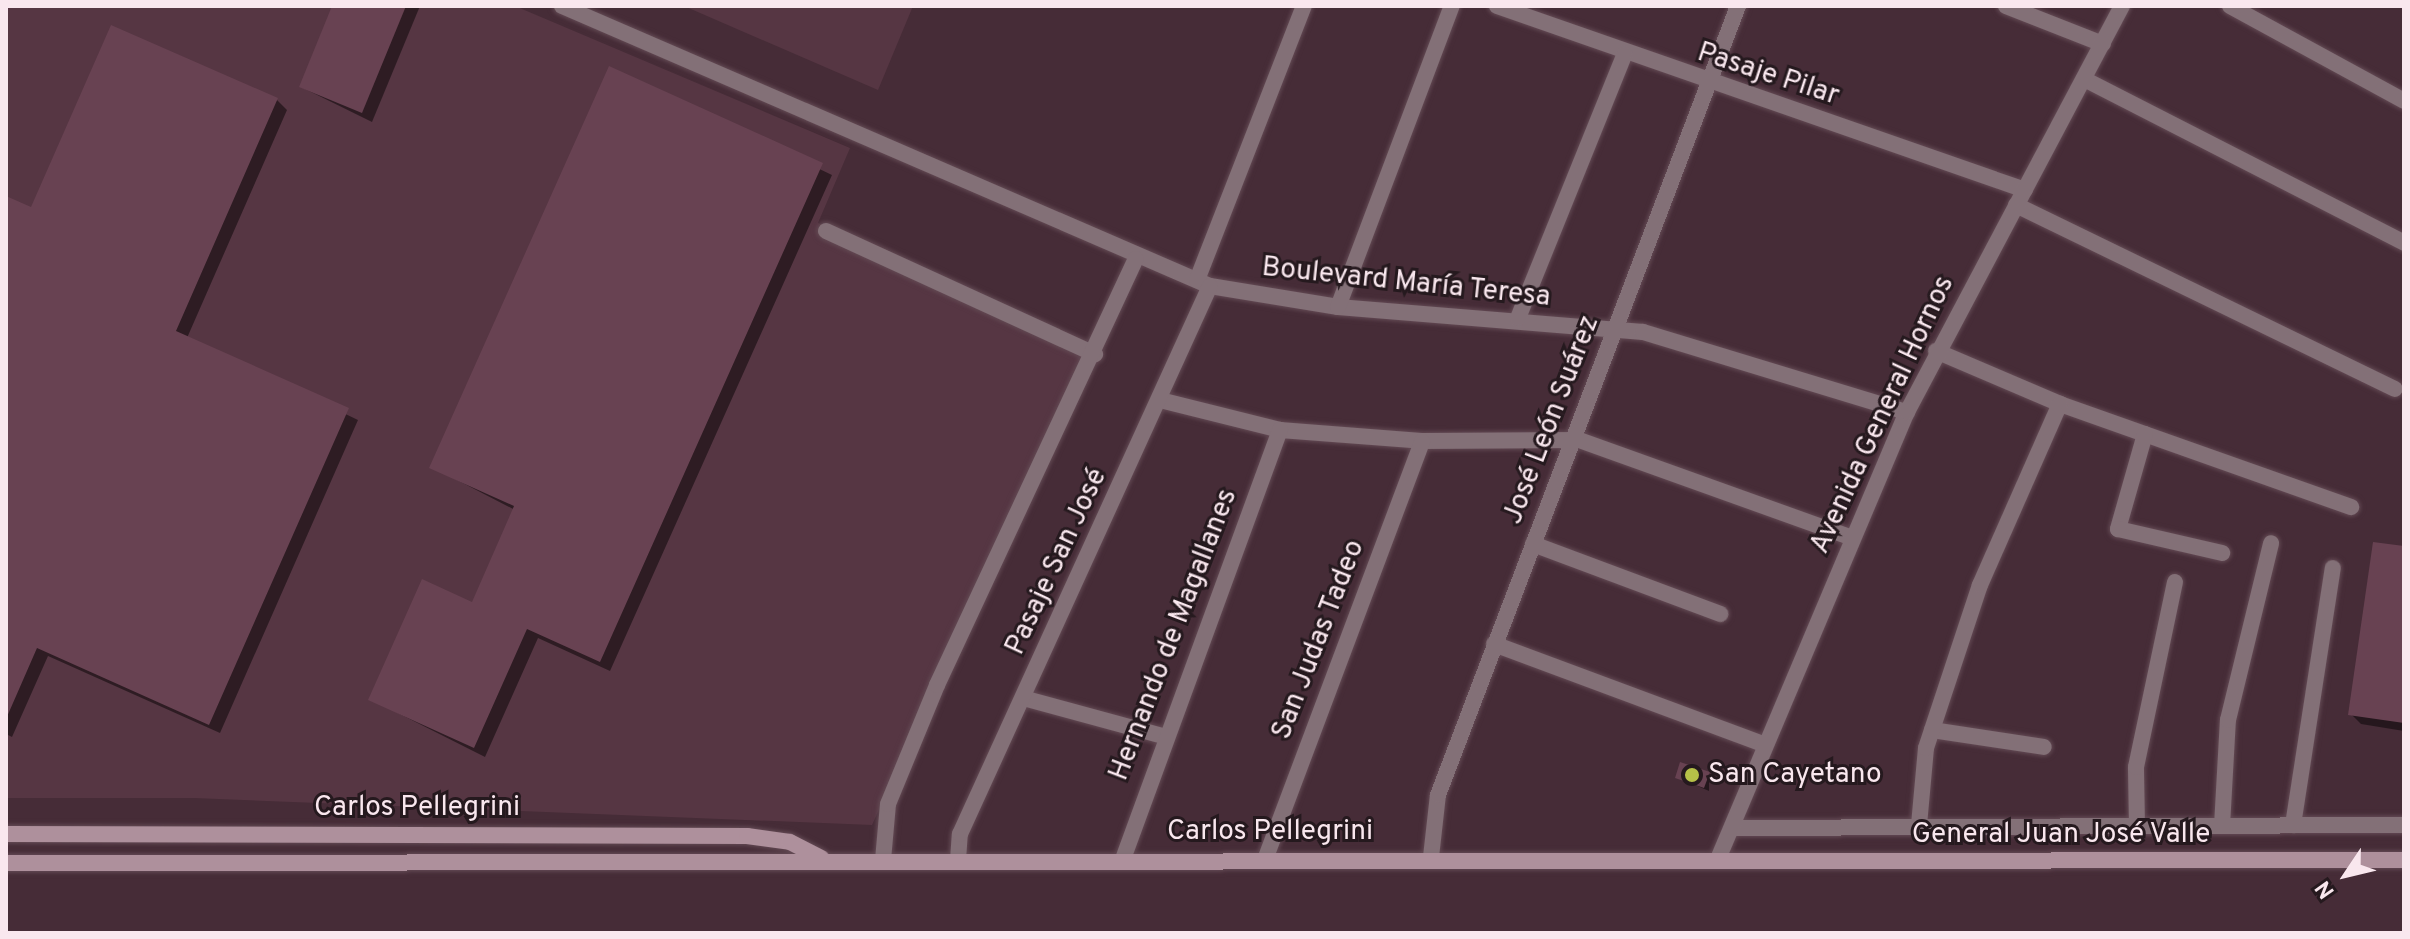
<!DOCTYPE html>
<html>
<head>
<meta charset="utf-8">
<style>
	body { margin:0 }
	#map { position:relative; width:2410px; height:939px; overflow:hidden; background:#462c37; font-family:Overpass,sans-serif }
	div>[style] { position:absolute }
	.built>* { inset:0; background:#563643 }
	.shadow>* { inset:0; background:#0007 }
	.building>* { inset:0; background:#684252 }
	.roads { filter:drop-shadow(0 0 2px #634a54) drop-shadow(0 0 2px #634a54) }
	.minor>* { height:16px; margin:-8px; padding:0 8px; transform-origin:8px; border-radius:8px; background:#837077 }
	.tertiary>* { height:16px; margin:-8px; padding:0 8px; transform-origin:8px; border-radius:8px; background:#837077 }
	.secondary>* { height:16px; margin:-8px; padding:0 8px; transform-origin:8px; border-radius:8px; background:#ae909c }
	.dots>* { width:22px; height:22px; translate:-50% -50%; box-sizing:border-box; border:4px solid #25191e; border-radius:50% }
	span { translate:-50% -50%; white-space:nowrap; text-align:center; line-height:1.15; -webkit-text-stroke:6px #25191e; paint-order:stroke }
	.street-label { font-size:28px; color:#f9e7ee }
	.poi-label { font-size:28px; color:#f9e7ee }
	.left { translate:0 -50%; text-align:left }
	.frame { position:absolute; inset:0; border:8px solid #f9e7ee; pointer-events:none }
	.north { position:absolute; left:2306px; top:835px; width:80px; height:80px; -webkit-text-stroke:6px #25191e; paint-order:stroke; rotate:235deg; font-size:22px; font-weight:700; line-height:32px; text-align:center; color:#f9e7ee }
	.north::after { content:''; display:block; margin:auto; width:28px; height:36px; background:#f9e7ee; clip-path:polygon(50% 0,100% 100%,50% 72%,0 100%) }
</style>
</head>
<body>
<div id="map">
	<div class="built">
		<i style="clip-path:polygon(6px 6px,515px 6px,850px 148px,818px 223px,1091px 347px,872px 825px,194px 798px,6px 798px)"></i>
		<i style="clip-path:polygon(684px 6px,913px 6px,878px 90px)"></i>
	</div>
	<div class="shadow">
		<i style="clip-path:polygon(334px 6px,420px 6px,372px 122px,301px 87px)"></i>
		<i style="clip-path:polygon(610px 69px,832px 175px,610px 671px,538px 638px,485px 757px,370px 699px,473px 604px,515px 510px,432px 467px)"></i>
		<i style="clip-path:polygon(277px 100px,287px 110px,187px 338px,358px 420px,220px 733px,48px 656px,12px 737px,6px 734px,6px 199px,32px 210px)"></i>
		<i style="clip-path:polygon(2404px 548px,2404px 731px,2361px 724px,2351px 714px)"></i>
		<i style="clip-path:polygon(1709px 774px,1709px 791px,1677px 777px)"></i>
	</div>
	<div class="building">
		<i style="clip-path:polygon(332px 6px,406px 6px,362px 113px,299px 87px)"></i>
		<i style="clip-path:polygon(111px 25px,278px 98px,176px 331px,349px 408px,209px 725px,37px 648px,6px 719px,6px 196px,31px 207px)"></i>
		<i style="clip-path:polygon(609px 66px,823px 163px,600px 662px,527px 629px,474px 748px,368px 700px,422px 579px,472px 602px,514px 506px,429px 468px)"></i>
		<i style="clip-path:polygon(2373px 542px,2404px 546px,2404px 723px,2348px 715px)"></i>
		<i style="clip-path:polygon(1680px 762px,1710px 772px,1704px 788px,1675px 778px)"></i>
	</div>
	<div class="roads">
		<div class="minor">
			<i style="left:562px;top:6px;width:706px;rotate:23.37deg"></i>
			<i style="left:1210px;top:286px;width:130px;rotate:9.3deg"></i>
			<i style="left:1338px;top:307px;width:306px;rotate:4.7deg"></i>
			<i style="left:1643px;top:332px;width:276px;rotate:16.9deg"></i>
			<i style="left:1497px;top:6px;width:559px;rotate:19.21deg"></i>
			<i style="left:2006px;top:6px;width:104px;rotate:21.4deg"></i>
			<i style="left:2230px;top:6px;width:198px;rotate:28.6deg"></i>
			<i style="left:2084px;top:79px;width:360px;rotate:27.1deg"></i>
			<i style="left:2016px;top:205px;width:421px;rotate:25.9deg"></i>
			<i style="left:826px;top:231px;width:296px;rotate:24.6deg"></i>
			<i style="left:1197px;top:280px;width:294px;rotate:-68.7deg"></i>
			<i style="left:1338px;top:307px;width:322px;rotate:-69.3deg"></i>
			<i style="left:1518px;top:318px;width:284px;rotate:-68deg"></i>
			<i style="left:1936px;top:351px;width:135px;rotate:23.1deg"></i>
			<i style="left:2060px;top:404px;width:309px;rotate:19.5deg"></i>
			<i style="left:1160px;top:400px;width:124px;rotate:14deg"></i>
			<i style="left:1280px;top:430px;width:142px;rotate:4.4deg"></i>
			<i style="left:1422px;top:441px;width:157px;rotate:-0.4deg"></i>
			<i style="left:1579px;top:440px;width:290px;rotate:19.7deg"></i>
			<i style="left:2145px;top:434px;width:99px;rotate:105.9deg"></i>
			<i style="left:2118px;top:529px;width:107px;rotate:13deg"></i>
			<i style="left:1533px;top:544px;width:200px;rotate:20.5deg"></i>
			<i style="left:1494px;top:644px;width:289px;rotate:20.4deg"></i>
			<i style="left:1023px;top:698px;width:145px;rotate:15.2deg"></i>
			<i style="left:1932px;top:730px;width:113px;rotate:8.6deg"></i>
			<i style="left:1919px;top:825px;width:77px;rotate:-84.8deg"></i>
			<i style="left:1926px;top:748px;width:172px;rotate:-71.7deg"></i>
			<i style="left:1980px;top:585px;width:198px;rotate:-66.2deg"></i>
			<i style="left:2293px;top:825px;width:260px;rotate:-81.2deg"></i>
			<i style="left:2222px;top:826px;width:106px;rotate:-86.8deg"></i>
			<i style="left:2228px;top:720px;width:182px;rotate:-76.3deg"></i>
			<i style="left:2137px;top:827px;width:60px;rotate:-91deg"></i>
			<i style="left:2136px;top:767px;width:189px;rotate:-78.1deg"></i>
			<i style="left:1732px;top:828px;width:672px;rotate:-0.26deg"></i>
			<i style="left:1266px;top:857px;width:444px;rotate:-69.4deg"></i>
			<i style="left:1431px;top:857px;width:62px;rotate:-83.6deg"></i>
			<i style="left:1438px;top:795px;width:844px;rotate:-69.18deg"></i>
			<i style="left:1123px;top:859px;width:457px;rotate:-69.9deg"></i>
			<i style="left:883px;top:860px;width:56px;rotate:-84.9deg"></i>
			<i style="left:888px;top:804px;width:129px;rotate:-67.6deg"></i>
			<i style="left:937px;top:685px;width:470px;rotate:-65deg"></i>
			<i style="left:958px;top:860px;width:26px;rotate:-86deg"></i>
			<i style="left:960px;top:834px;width:602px;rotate:-65.48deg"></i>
		</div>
		<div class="tertiary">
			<i style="left:1718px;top:859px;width:485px;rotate:-67.1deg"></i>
			<i style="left:1907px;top:412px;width:459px;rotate:-62.1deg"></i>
		</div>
		<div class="secondary">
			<i style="left:6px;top:834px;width:741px;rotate:0.15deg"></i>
			<i style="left:747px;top:836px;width:43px;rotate:7.9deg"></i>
			<i style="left:790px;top:842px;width:35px;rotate:27deg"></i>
			<i style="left:6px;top:863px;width:2398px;rotate:-0.07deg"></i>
		</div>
	</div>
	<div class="dots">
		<i style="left:1692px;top:775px;background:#b6c148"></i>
	</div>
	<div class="street-label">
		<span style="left:1768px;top:75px;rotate:18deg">Pasaje Pilar</span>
		<span style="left:1406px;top:283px;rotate:6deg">Boulevard María Teresa</span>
		<span style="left:1883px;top:415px;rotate:-65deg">Avenida General Hornos</span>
		<span style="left:1552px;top:420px;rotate:-69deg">José León Suárez</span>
		<span style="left:1057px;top:562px;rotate:-65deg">Pasaje San José</span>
		<span style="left:1174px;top:635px;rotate:-69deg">Hernando de Magallanes</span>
		<span style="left:1319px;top:640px;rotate:-69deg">San Judas Tadeo</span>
		<span style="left:417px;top:808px">Carlos Pellegrini</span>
		<span style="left:1270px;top:832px">Carlos Pellegrini</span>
		<span style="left:2061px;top:835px">General Juan José Valle</span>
	</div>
	<div class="poi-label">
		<span class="left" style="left:1708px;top:775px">San Cayetano</span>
	</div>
	<div class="frame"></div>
	<div class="north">N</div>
</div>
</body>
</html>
